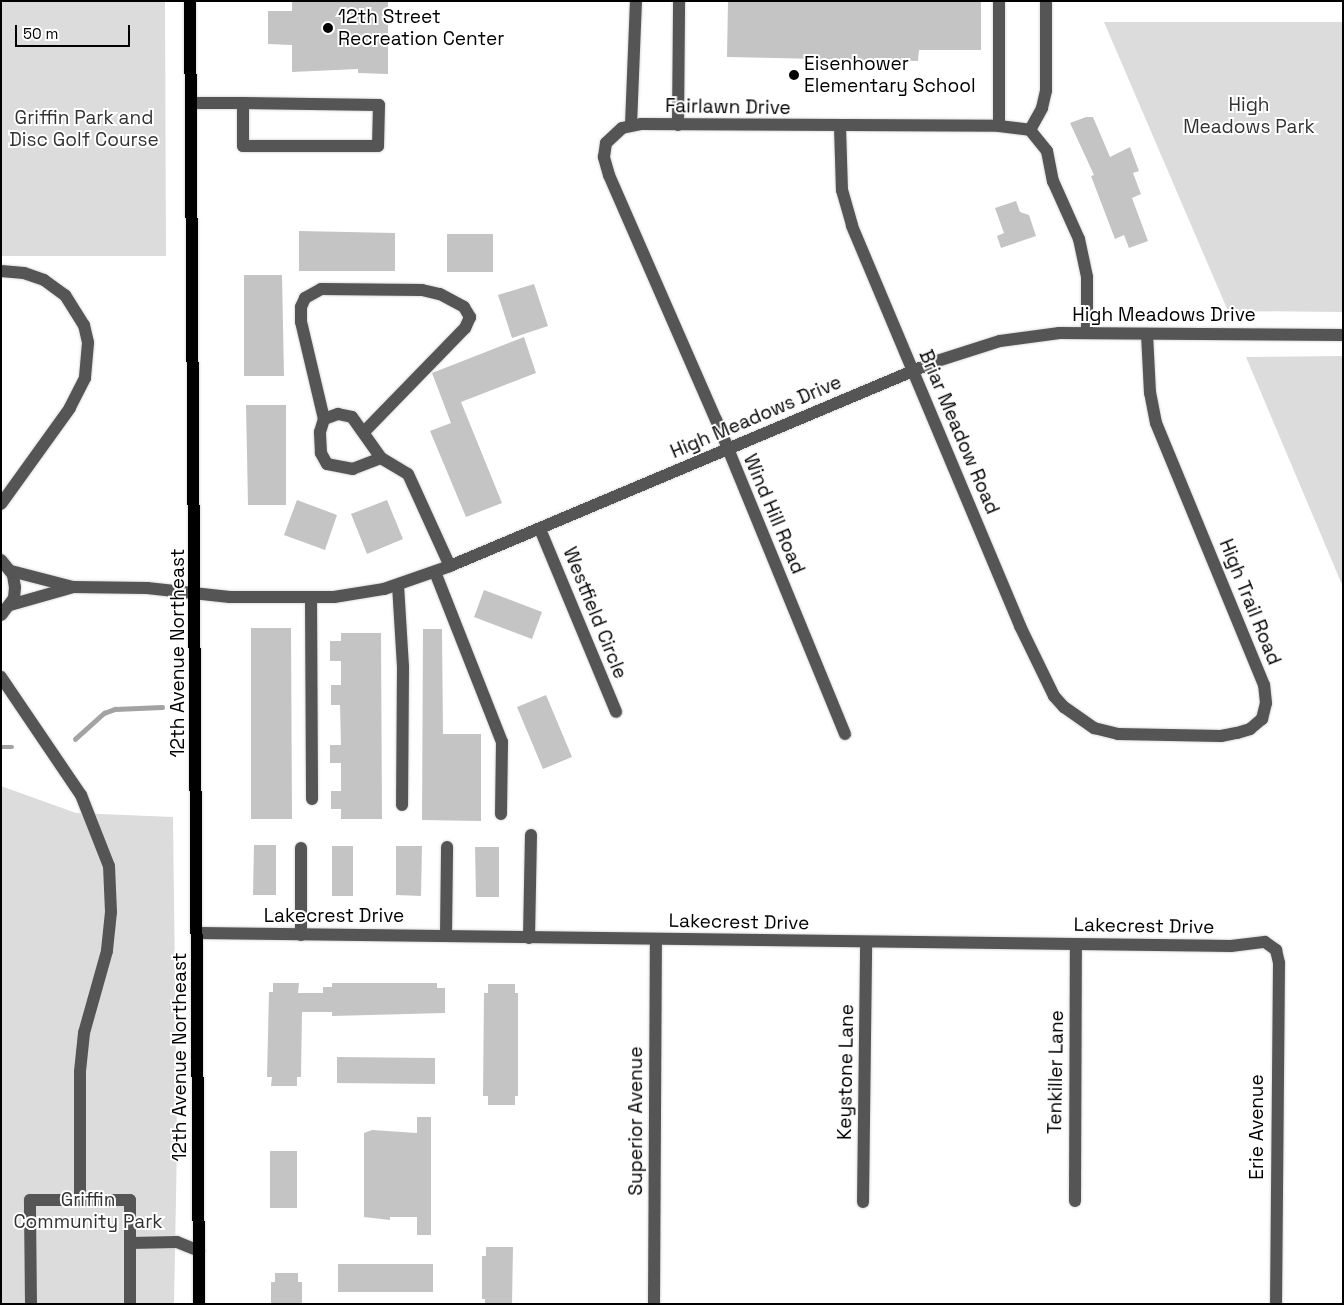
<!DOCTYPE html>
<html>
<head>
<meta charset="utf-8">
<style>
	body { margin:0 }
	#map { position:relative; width:1344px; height:1305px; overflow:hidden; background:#fff; font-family:"Space Grotesk",sans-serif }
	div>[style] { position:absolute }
	.green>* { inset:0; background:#dcdcdc }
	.stream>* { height:4.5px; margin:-2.25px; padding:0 2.25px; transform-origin:2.25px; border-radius:2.25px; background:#a3a3a3 }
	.building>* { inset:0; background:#c4c4c4 }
	.roads { filter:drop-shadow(0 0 1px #dbdbdb) drop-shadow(0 0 1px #dbdbdb) }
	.minor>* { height:12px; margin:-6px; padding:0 6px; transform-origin:6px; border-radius:6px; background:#555 }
	.major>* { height:12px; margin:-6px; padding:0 6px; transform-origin:6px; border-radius:6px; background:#000 }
	.dots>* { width:14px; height:14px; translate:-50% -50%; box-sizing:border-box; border:2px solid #fff; border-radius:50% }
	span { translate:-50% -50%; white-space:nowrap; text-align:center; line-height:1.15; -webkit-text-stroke:4px #fff; paint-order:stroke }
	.poi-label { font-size:19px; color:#000 }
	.left { translate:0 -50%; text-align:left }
	.park-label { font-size:19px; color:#333 }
	.street-label { font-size:19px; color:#000 }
	.frame { position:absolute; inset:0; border:2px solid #000; pointer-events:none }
	.scale { position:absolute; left:15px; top:25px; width:115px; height:22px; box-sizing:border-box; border:2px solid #000; border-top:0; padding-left:6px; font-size:15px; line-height:18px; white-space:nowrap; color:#000; -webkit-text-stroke:4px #fff; paint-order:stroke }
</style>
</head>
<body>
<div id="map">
	<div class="green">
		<i style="clip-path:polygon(1px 1px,165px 1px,166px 256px,1px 256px)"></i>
		<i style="clip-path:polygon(1104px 22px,1342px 22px,1343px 312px,1228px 311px)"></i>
		<i style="clip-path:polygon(1343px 356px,1343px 587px,1246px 357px)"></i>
		<i style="clip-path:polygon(1px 786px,76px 813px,173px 817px,177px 1144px,174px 1304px,1px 1304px)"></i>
	</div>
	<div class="stream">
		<i style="left:75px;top:739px;width:39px;rotate:-42deg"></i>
		<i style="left:104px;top:713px;width:12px;rotate:-20deg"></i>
		<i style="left:115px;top:709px;width:47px;rotate:-2.4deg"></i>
		<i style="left:1px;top:747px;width:11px"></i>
	</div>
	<div class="building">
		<i style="clip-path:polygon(292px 1px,388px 1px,388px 74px,358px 73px,358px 69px,292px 72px,292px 45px,268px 44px,268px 11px,292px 11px)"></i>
		<i style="clip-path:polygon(728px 1px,981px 1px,981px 50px,919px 50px,918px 61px,727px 57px)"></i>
		<i style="clip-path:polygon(1086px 117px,1093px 117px,1110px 157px,1130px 147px,1139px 171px,1133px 173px,1141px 194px,1132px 198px,1148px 241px,1129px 248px,1124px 235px,1115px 239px,1091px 176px,1094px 175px,1070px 123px)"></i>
		<i style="clip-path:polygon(1016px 201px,1020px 212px,1029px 215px,1036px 236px,1001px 248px,997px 236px,1004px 233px,995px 208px)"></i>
		<i style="clip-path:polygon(299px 231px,395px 233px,395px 271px,299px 271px)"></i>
		<i style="clip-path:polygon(447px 234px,493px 234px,493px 272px,447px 272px)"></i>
		<i style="clip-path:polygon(244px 275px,282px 275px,284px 376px,244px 376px)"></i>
		<i style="clip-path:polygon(534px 284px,548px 326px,512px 338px,498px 295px)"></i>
		<i style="clip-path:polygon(524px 337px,536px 373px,461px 402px,502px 503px,466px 517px,430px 431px,451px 423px,432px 373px)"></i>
		<i style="clip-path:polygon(246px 405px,286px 405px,286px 505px,248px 505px)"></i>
		<i style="clip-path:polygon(297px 500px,337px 515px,325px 550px,284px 535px)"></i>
		<i style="clip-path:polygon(387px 500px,403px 539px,367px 554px,351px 514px)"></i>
		<i style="clip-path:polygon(484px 590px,542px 612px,532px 639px,474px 617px)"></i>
		<i style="clip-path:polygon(251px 628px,291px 628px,292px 819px,251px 819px)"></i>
		<i style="clip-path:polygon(423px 629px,442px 629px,443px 734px,481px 734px,481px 821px,422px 820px)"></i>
		<i style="clip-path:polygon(341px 633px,381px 633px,382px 819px,341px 819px,341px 809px,331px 809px,331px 791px,341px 791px,341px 763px,330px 763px,330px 745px,341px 745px,340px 705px,331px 705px,331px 685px,341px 685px,341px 661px,330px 661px,330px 641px,341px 641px)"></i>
		<i style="clip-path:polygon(546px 695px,572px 757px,543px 769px,517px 707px)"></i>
		<i style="clip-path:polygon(254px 845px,276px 845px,276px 895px,253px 895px)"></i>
		<i style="clip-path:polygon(332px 846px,353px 846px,353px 896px,332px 896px)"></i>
		<i style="clip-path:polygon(396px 846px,422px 846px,421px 896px,396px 895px)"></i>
		<i style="clip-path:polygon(475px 847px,499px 847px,499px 897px,476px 897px)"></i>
		<i style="clip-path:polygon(273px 983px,299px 983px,298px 993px,323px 993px,323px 987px,332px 987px,332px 983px,437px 983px,437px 988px,445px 988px,445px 1013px,332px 1016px,332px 1012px,302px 1012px,301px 1077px,297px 1077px,297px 1086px,271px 1086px,272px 1077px,267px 1077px,269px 992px,273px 992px)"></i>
		<i style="clip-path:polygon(488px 984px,515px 984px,515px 993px,518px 993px,518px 1096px,515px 1096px,515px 1105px,488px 1105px,488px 1096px,483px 1096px,484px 993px,488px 993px)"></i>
		<i style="clip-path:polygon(337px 1057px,435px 1058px,435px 1084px,337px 1083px)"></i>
		<i style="clip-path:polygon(417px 1117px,431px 1117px,431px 1235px,417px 1235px,417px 1217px,390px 1217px,390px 1220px,364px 1217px,364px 1133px,372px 1130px,417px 1133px)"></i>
		<i style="clip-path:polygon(270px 1151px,297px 1151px,297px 1208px,270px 1208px)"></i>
		<i style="clip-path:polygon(486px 1247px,513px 1247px,512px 1304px,485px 1304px,485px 1299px,482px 1299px,482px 1256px,486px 1256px)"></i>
		<i style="clip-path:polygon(338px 1264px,433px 1264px,433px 1292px,338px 1292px)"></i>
		<i style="clip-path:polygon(275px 1273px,298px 1273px,298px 1282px,302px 1282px,302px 1304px,271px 1304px,271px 1282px,275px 1282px)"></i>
	</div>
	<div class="roads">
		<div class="minor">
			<i style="left:999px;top:1px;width:125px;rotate:90deg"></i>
			<i style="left:191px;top:103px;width:52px"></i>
			<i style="left:243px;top:103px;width:136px;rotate:0.8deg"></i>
			<i style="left:379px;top:105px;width:41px;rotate:91.4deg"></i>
			<i style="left:378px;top:146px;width:135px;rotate:180deg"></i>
			<i style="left:243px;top:146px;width:43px;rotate:-90deg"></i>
			<i style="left:631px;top:125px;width:124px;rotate:-87.7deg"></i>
			<i style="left:678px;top:125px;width:124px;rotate:-89.5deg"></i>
			<i style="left:840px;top:127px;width:63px;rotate:88.2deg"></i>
			<i style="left:842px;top:190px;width:37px;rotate:74deg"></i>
			<i style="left:852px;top:226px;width:434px;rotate:67.2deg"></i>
			<i style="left:1020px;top:626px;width:78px;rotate:64.1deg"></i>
			<i style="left:1054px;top:696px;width:15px;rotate:48deg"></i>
			<i style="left:1064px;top:707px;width:37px;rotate:35deg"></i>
			<i style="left:1094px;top:728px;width:25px;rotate:14deg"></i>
			<i style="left:1118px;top:734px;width:103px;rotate:1.1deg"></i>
			<i style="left:1221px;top:736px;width:16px;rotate:-11deg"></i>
			<i style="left:1237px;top:733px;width:14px;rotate:-17deg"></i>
			<i style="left:1250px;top:729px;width:16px;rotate:-40deg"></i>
			<i style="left:1262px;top:719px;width:16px;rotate:-76deg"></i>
			<i style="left:1266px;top:703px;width:18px;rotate:-96deg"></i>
			<i style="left:1264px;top:685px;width:283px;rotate:-112.4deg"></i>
			<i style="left:1156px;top:423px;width:31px;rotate:-101deg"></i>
			<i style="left:1150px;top:393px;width:59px;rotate:-92.9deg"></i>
			<i style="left:1030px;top:130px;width:25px;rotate:-61deg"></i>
			<i style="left:1042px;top:108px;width:17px;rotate:-77deg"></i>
			<i style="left:1046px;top:91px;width:90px;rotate:-90deg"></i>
			<i style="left:1px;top:271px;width:23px;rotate:5deg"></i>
			<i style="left:24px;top:273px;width:21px;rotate:19deg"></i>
			<i style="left:44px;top:280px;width:26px;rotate:36deg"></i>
			<i style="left:65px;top:295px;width:36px;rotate:58deg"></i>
			<i style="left:84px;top:325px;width:18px;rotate:77deg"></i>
			<i style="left:88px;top:343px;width:35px;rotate:95deg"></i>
			<i style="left:85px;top:378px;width:34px;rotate:117deg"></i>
			<i style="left:70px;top:408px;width:118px;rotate:125.7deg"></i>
			<i style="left:324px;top:419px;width:100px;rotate:-103.3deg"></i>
			<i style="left:301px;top:322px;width:15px;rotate:-90deg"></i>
			<i style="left:301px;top:307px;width:10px;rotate:-66deg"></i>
			<i style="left:305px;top:298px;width:18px;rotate:-29deg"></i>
			<i style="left:321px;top:289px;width:101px;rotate:0.6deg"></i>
			<i style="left:422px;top:290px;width:18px;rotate:13deg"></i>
			<i style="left:440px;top:294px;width:27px;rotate:28deg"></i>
			<i style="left:464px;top:307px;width:12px;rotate:59deg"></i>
			<i style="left:470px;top:317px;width:12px;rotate:114deg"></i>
			<i style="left:465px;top:328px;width:145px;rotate:134.2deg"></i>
			<i style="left:381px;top:458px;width:30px;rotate:159deg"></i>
			<i style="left:353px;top:469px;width:26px;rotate:-169deg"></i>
			<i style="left:327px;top:464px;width:13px;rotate:-119deg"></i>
			<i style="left:321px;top:453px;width:21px;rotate:-93deg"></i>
			<i style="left:320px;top:432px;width:14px;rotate:-73deg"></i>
			<i style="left:324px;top:419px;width:15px;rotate:-20deg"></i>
			<i style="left:338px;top:414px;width:14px;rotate:12deg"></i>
			<i style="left:352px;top:417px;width:50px;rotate:54.7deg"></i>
			<i style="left:381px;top:458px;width:31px;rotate:31deg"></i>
			<i style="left:408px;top:474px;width:101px;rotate:65.5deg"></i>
			<i style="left:540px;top:529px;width:198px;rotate:67.4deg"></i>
			<i style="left:1px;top:560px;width:19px;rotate:51deg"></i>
			<i style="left:13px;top:575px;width:12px;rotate:81deg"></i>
			<i style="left:15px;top:587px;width:11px;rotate:95deg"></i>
			<i style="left:14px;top:598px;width:21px;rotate:127deg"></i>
			<i style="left:435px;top:572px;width:183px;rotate:68.5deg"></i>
			<i style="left:502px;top:742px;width:72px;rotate:90.8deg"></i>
			<i style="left:398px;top:585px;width:82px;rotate:86.5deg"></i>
			<i style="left:403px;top:667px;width:138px;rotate:90.4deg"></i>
			<i style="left:73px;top:587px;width:74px;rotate:0.8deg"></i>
			<i style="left:147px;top:588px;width:83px;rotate:6.2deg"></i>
			<i style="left:230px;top:597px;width:104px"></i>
			<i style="left:334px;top:597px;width:51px;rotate:-9.1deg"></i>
			<i style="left:384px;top:589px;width:70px;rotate:-19.2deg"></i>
			<i style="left:450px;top:566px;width:525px;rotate:-22.85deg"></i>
			<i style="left:934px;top:362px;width:69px;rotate:-17.7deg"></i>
			<i style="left:1000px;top:341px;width:60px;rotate:-7.7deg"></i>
			<i style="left:1059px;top:333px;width:284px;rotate:0.4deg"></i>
			<i style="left:311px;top:597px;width:202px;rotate:89.7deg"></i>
			<i style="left:10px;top:605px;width:66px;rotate:-15.9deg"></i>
			<i style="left:73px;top:587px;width:64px;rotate:-165.5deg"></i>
			<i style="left:1px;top:677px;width:143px;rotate:55.9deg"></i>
			<i style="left:81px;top:795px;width:76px;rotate:68.5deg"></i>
			<i style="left:109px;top:866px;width:46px;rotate:87.5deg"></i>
			<i style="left:111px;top:912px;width:39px;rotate:96deg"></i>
			<i style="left:107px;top:951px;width:85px;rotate:105.7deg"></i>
			<i style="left:84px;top:1033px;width:39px;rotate:96deg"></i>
			<i style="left:80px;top:1072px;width:128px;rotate:90deg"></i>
			<i style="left:845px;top:734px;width:339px;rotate:-112.3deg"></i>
			<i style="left:716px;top:420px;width:267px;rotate:-113.6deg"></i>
			<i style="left:609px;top:175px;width:19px;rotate:-106deg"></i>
			<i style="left:604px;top:157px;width:14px;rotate:-82deg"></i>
			<i style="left:606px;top:143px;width:22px;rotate:-43deg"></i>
			<i style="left:622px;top:128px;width:19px;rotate:-12deg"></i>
			<i style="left:641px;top:124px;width:358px;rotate:0.3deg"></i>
			<i style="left:999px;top:126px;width:31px;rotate:7deg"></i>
			<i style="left:1030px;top:130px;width:27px;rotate:51deg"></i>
			<i style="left:1047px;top:151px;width:31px;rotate:79deg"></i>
			<i style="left:1053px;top:181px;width:64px;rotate:65.9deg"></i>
			<i style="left:1079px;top:239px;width:39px;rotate:78deg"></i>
			<i style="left:1087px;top:277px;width:56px;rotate:90deg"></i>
			<i style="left:301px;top:848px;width:87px;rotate:90deg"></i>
			<i style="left:199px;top:933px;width:1032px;rotate:0.72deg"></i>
			<i style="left:1231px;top:946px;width:34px;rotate:-7deg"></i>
			<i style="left:1265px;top:942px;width:14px;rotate:36deg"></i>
			<i style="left:1276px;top:950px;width:13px;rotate:77deg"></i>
			<i style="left:1279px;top:963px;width:341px;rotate:90.5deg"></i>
			<i style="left:446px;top:935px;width:88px;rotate:-89.3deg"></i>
			<i style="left:529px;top:938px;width:103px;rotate:-88.9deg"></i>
			<i style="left:1075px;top:1201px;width:257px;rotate:-89.8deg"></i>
			<i style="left:863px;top:1202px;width:260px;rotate:-89.3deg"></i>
			<i style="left:130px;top:1243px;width:47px;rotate:-1.2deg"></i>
			<i style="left:177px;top:1242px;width:24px;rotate:22deg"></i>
			<i style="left:31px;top:1304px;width:104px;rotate:-90.6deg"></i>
			<i style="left:30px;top:1200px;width:100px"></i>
			<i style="left:130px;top:1200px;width:104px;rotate:90deg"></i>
			<i style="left:654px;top:1304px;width:365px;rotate:-89.7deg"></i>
		</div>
		<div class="major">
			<i style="left:190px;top:1px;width:1303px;rotate:89.6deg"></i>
		</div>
	</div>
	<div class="dots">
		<i style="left:328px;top:28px;background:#000"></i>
		<i style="left:794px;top:75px;background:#000"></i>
	</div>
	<div class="poi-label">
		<span class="left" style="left:338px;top:28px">12th Street<br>Recreation Center</span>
		<span class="left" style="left:804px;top:75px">Eisenhower<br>Elementary School</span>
	</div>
	<div class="park-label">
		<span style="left:1249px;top:116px">High<br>Meadows Park</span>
		<span style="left:84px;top:129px">Griffin Park and<br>Disc Golf Course</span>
		<span style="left:88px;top:1211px">Griffin<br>Community Park</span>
	</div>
	<div class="street-label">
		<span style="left:728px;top:107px;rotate:1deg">Fairlawn Drive</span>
		<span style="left:1164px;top:315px">High Meadows Drive</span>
		<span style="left:756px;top:417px;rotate:-23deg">High Meadows Drive</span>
		<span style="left:959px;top:432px;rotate:67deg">Briar Meadow Road</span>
		<span style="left:774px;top:514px;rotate:67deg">Wind Hill Road</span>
		<span style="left:1250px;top:602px;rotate:68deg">High Trail Road</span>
		<span style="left:595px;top:613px;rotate:68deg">Westfield Circle</span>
		<span style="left:178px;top:653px;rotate:-90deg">12th Avenue Northeast</span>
		<span style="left:334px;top:916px">Lakecrest Drive</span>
		<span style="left:739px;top:922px;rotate:1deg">Lakecrest Drive</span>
		<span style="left:1144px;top:926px;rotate:1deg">Lakecrest Drive</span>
		<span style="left:180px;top:1057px;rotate:-90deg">12th Avenue Northeast</span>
		<span style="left:846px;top:1072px;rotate:-89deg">Keystone Lane</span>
		<span style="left:1056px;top:1072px;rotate:-89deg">Tenkiller Lane</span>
		<span style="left:636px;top:1121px;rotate:-90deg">Superior Avenue</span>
		<span style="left:1257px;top:1127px;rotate:-90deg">Erie Avenue</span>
	</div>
	<div class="frame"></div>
	<div class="scale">50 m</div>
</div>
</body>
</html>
